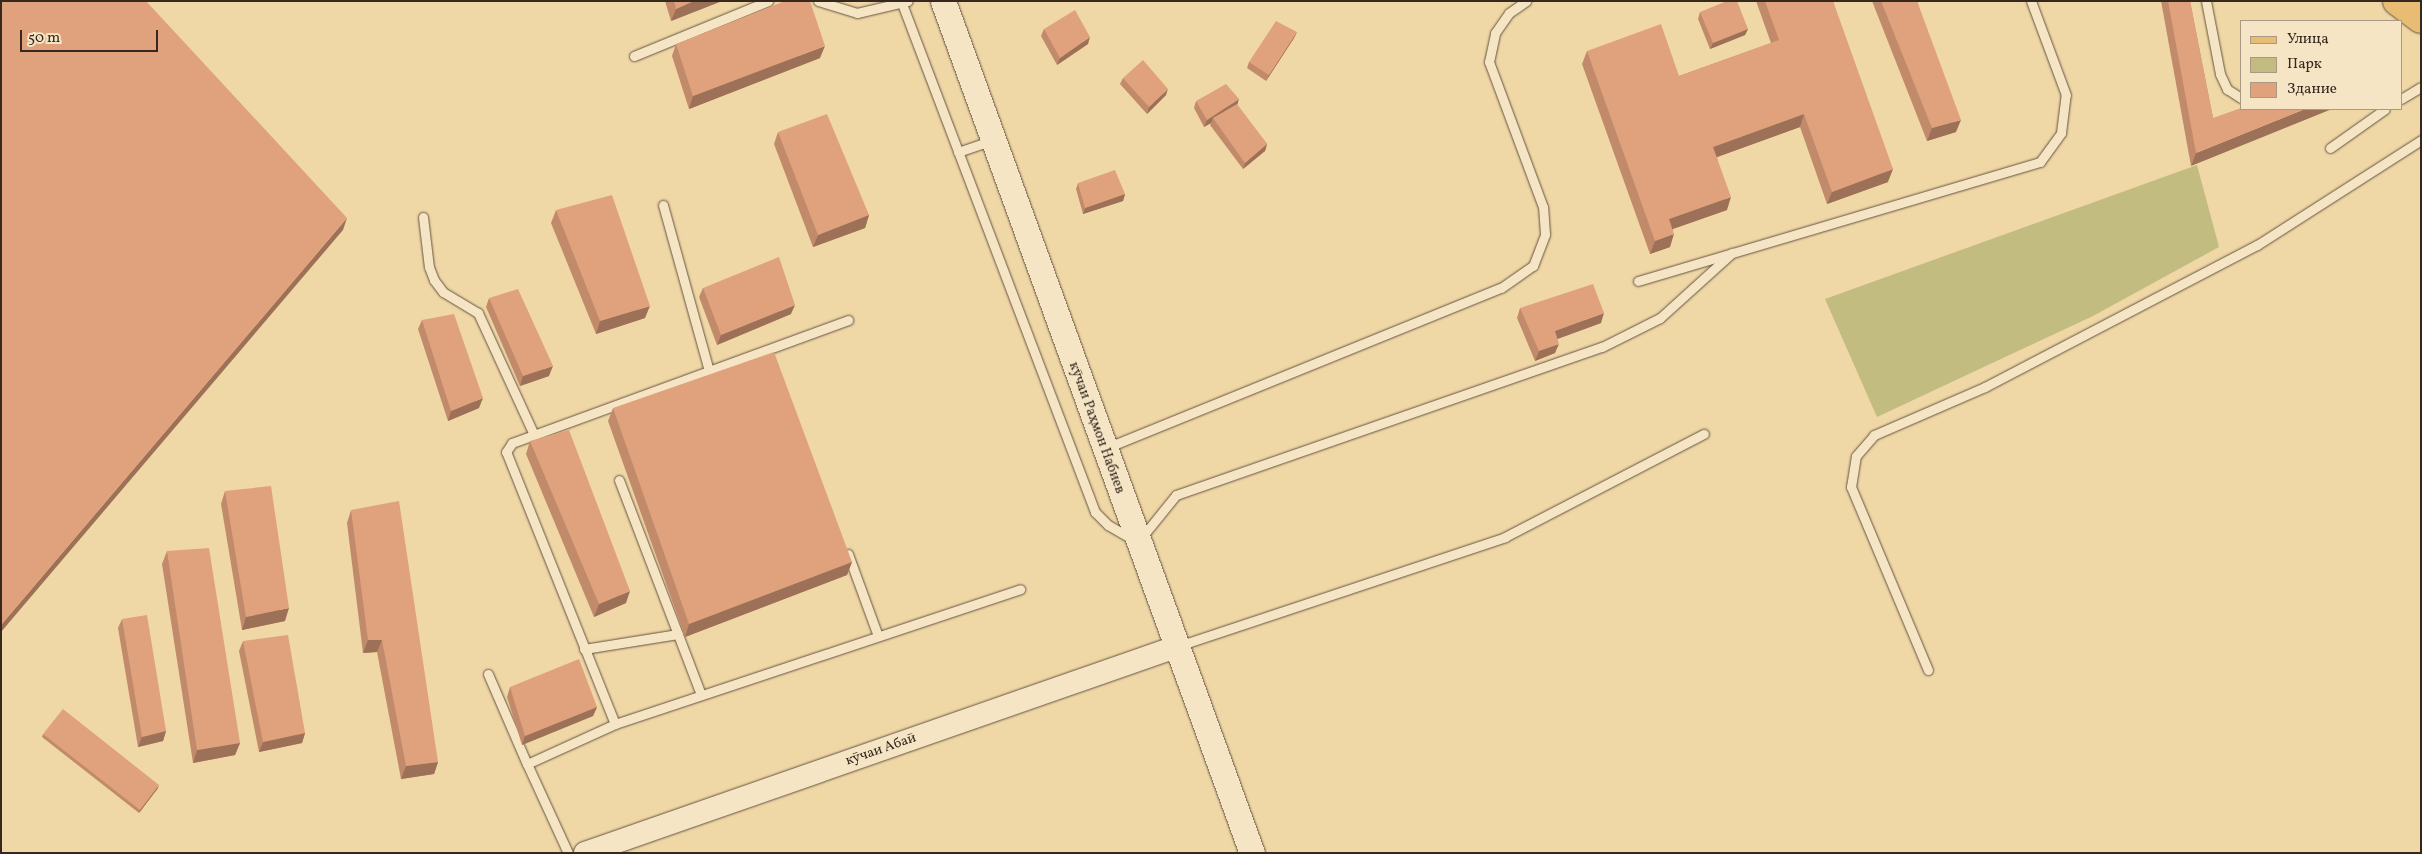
<!DOCTYPE html>
<html>
<head>
<meta charset="utf-8">
<style>
	body { margin:0 }
	#map { position:relative; width:2422px; height:854px; overflow:hidden; background:#f0d7a6; font-family:Vollkorn,serif }
	div>[style] { position:absolute }
	.green>* { inset:0; background:#c2bc81 }
	.roads { filter:drop-shadow(0 0 1px #645441) drop-shadow(0 0 1px #645441) }
	.service>* { height:9px; margin:-4.5px; padding:0 4.5px; transform-origin:4.5px; border-radius:4.5px; background:#f5e5c5 }
	.tertiary>* { height:22px; margin:-11px; padding:0 11px; transform-origin:11px; border-radius:11px; background:#f5e5c5 }
	.secondary>* { height:25px; margin:-12.5px; padding:0 12.5px; transform-origin:12.5px; border-radius:12.5px; background:#f5e5c5 }
	.primary>* { height:28px; margin:-14px; padding:0 14px; transform-origin:14px; border-radius:14px; background:#e8bc73 }
	.wall>* { inset:0; background:#c18b6b }
	.shaded-wall>* { inset:0; background:#9d7157 }
	.building>* { inset:0; background:#e0a27c }
	span { translate:-50% -50%; white-space:nowrap; text-align:center; line-height:1.15; -webkit-text-stroke:4.5px #f5e5c5; paint-order:stroke }
	.street-label { font-size:14px; color:#36281f }
	.frame { position:absolute; inset:0; border:2px solid #36281f; pointer-events:none }
	.legend { position:absolute; left:2240px; top:20px; width:162px; height:90px; box-sizing:border-box; background:#f5e5c5; border:1px solid #a99983; margin:0; padding:6px 9px; list-style:none; font-size:15px; color:#36281f }
	.legend li { display:flex; align-items:center; gap:10px; height:25px }
	.legend b { width:25px; border:1px solid #a99983 }
	.scale { position:absolute; left:20px; top:30px; width:138px; height:22px; box-sizing:border-box; border:2px solid #36281f; border-top:0; padding-left:6px; font-size:15px; line-height:18px; white-space:nowrap; color:#36281f; -webkit-text-stroke:4px #f5e5c5; paint-order:stroke }
</style>
</head>
<body>
<div id="map">
	<div class="green">
		<i style="clip-path:polygon(2197px 165px,2219px 247px,2093px 316px,1877px 417px,1825px 299px)"></i>
	</div>
	<div class="roads">
		<div class="service">
			<i style="left:818px;top:1px;width:41px;rotate:17.1deg"></i>
			<i style="left:857px;top:13px;width:52px;rotate:-13.2deg"></i>
			<i style="left:901px;top:1px;width:547px;rotate:69.21deg"></i>
			<i style="left:1095px;top:512px;width:18px;rotate:45deg"></i>
			<i style="left:1108px;top:525px;width:28px;rotate:30deg"></i>
			<i style="left:2206px;top:1px;width:74px;rotate:79.1deg"></i>
			<i style="left:2220px;top:74px;width:17px;rotate:65deg"></i>
			<i style="left:2227px;top:89px;width:17px;rotate:33deg"></i>
			<i style="left:634px;top:56px;width:145px;rotate:-22.3deg"></i>
			<i style="left:2401px;top:99px;width:23px;rotate:-31deg"></i>
			<i style="left:2330px;top:148px;width:67px;rotate:-35.3deg"></i>
			<i style="left:958px;top:152px;width:37px;rotate:-19deg"></i>
			<i style="left:663px;top:205px;width:172px;rotate:74.5deg"></i>
			<i style="left:423px;top:217px;width:50px;rotate:83.2deg"></i>
			<i style="left:429px;top:267px;width:14px;rotate:69deg"></i>
			<i style="left:434px;top:280px;width:15px;rotate:53deg"></i>
			<i style="left:443px;top:292px;width:41px;rotate:31deg"></i>
			<i style="left:478px;top:313px;width:134px;rotate:65.3deg"></i>
			<i style="left:1638px;top:281px;width:419px;rotate:-16.5deg"></i>
			<i style="left:2040px;top:162px;width:36px;rotate:-54deg"></i>
			<i style="left:2061px;top:133px;width:38px;rotate:-83deg"></i>
			<i style="left:2066px;top:95px;width:100px;rotate:-110.4deg"></i>
			<i style="left:1106px;top:448px;width:426px;rotate:-22.1deg"></i>
			<i style="left:1501px;top:288px;width:39px;rotate:-35deg"></i>
			<i style="left:1533px;top:266px;width:34px;rotate:-69deg"></i>
			<i style="left:1545px;top:234px;width:27px;rotate:-94deg"></i>
			<i style="left:1543px;top:207px;width:155px;rotate:-110.4deg"></i>
			<i style="left:1489px;top:62px;width:30px;rotate:-78deg"></i>
			<i style="left:1495px;top:33px;width:24px;rotate:-55deg"></i>
			<i style="left:1509px;top:13px;width:21px;rotate:-35deg"></i>
			<i style="left:619px;top:480px;width:230px;rotate:69.1deg"></i>
			<i style="left:1142px;top:537px;width:54px;rotate:-51deg"></i>
			<i style="left:1176px;top:495px;width:451px;rotate:-19.2deg"></i>
			<i style="left:1602px;top:347px;width:65px;rotate:-26.6deg"></i>
			<i style="left:1660px;top:318px;width:97px;rotate:-42.1deg"></i>
			<i style="left:848px;top:554px;width:87px;rotate:69.9deg"></i>
			<i style="left:1178px;top:646px;width:345px;rotate:-18.4deg"></i>
			<i style="left:1505px;top:537px;width:224px;rotate:-27.4deg"></i>
			<i style="left:584px;top:649px;width:95px;rotate:-9.1deg"></i>
			<i style="left:1928px;top:670px;width:199px;rotate:-112.8deg"></i>
			<i style="left:1851px;top:487px;width:31px;rotate:-81deg"></i>
			<i style="left:1856px;top:456px;width:28px;rotate:-49deg"></i>
			<i style="left:1874px;top:435px;width:121px;rotate:-23.4deg"></i>
			<i style="left:1985px;top:387px;width:307px;rotate:-27.6deg"></i>
			<i style="left:2257px;top:245px;width:195px;rotate:-32.6deg"></i>
			<i style="left:488px;top:674px;width:98px;rotate:66.6deg"></i>
			<i style="left:615px;top:724px;width:293px;rotate:-111.8deg"></i>
			<i style="left:506px;top:452px;width:11px;rotate:-56deg"></i>
			<i style="left:512px;top:443px;width:358px;rotate:-20.1deg"></i>
			<i style="left:568px;top:853px;width:98px;rotate:-114.7deg"></i>
			<i style="left:527px;top:764px;width:97px;rotate:-24.4deg"></i>
			<i style="left:615px;top:724px;width:427px;rotate:-18.4deg"></i>
		</div>
		<div class="tertiary">
			<i style="left:585px;top:853px;width:626px;rotate:-19.22deg"></i>
		</div>
		<div class="secondary">
			<i style="left:943px;top:1px;width:906px;rotate:70.07deg"></i>
		</div>
		<div class="primary">
			<i style="left:2397px;top:1px;width:30px;rotate:37deg"></i>
		</div>
	</div>
	<div class="wall">
		<i style="clip-path:polygon(665px 1px,722px 1px,671px 21px)"></i>
		<i style="clip-path:polygon(1756px 1px,1833px 1px,1888px 182px,1827px 204px,1800px 127px,1717px 157px,1727px 210px,1673px 229px,1670px 247px,1650px 254px,1582px 64px,1587px 51px,1679px 76px,1771px 43px)"></i>
		<i style="clip-path:polygon(1872px 1px,1917px 1px,1956px 132px,1927px 141px)"></i>
		<i style="clip-path:polygon(2161px 1px,2190px 1px,2213px 118px,2191px 166px)"></i>
		<i style="clip-path:polygon(1700px 12px,1748px 29px,1745px 35px,1710px 49px,1698px 19px)"></i>
		<i style="clip-path:polygon(1044px 29px,1088px 44px,1057px 65px,1041px 36px)"></i>
		<i style="clip-path:polygon(1297px 32px,1294px 38px,1266px 81px,1247px 68px,1249px 62px)"></i>
		<i style="clip-path:polygon(676px 44px,820px 58px,689px 109px,672px 56px)"></i>
		<i style="clip-path:polygon(1123px 78px,1166px 95px,1147px 114px,1120px 84px)"></i>
		<i style="clip-path:polygon(1196px 101px,1237px 105px,1267px 144px,1265px 151px,1243px 169px,1210px 125px,1211px 123px,1204px 127px,1194px 108px)"></i>
		<i style="clip-path:polygon(778px 132px,869px 215px,865px 228px,813px 247px,774px 144px)"></i>
		<i style="clip-path:polygon(1078px 183px,1125px 194px,1123px 201px,1083px 214px,1076px 189px)"></i>
		<i style="clip-path:polygon(556px 210px,645px 318px,596px 334px,551px 223px)"></i>
		<i style="clip-path:polygon(703px 288px,791px 314px,717px 345px,699px 297px)"></i>
		<i style="clip-path:polygon(489px 298px,549px 376px,520px 386px,486px 307px)"></i>
		<i style="clip-path:polygon(1520px 308px,1601px 323px,1557px 339px,1555px 353px,1535px 361px,1517px 318px)"></i>
		<i style="clip-path:polygon(422px 320px,479px 408px,448px 421px,418px 329px)"></i>
		<i style="clip-path:polygon(613px 408px,852px 562px,847px 575px,685px 637px,608px 421px)"></i>
		<i style="clip-path:polygon(530px 441px,626px 603px,594px 617px,526px 454px)"></i>
		<i style="clip-path:polygon(225px 491px,285px 621px,242px 630px,221px 504px)"></i>
		<i style="clip-path:polygon(351px 510px,438px 762px,434px 774px,401px 779px,377px 652px,363px 653px,347px 523px)"></i>
		<i style="clip-path:polygon(167px 551px,240px 743px,235px 755px,193px 763px,162px 564px)"></i>
		<i style="clip-path:polygon(122px 619px,166px 731px,163px 741px,138px 747px,118px 628px)"></i>
		<i style="clip-path:polygon(243px 641px,305px 733px,302px 743px,259px 752px,239px 651px)"></i>
		<i style="clip-path:polygon(510px 687px,597px 707px,593px 716px,522px 745px,507px 697px)"></i>
		<i style="clip-path:polygon(43px 734px,158px 788px,139px 813px,42px 737px)"></i>
	</div>
	<div class="shaded-wall">
		<i style="clip-path:polygon(694px 1px,722px 1px,671px 21px,676px 9px)"></i>
		<i style="clip-path:polygon(1748px 29px,1745px 35px,1710px 49px,1713px 43px)"></i>
		<i style="clip-path:polygon(1297px 32px,1294px 38px,1266px 81px,1269px 75px)"></i>
		<i style="clip-path:polygon(1090px 37px,1088px 44px,1057px 65px,1060px 58px)"></i>
		<i style="clip-path:polygon(825px 46px,820px 58px,689px 109px,693px 96px)"></i>
		<i style="clip-path:polygon(1168px 89px,1166px 95px,1147px 114px,1149px 107px)"></i>
		<i style="clip-path:polygon(1239px 99px,1237px 106px,1213px 118px,1211px 123px,1204px 127px,1207px 120px)"></i>
		<i style="clip-path:polygon(2305px 109px,2332px 109px,2191px 166px,2196px 153px)"></i>
		<i style="clip-path:polygon(1804px 114px,1800px 127px,1709px 160px,1713px 147px)"></i>
		<i style="clip-path:polygon(1961px 120px,1956px 132px,1927px 141px,1932px 128px)"></i>
		<i style="clip-path:polygon(1267px 144px,1265px 151px,1243px 169px,1245px 163px)"></i>
		<i style="clip-path:polygon(1893px 169px,1888px 182px,1827px 204px,1832px 192px)"></i>
		<i style="clip-path:polygon(1125px 194px,1123px 201px,1083px 214px,1085px 208px)"></i>
		<i style="clip-path:polygon(1731px 197px,1727px 210px,1664px 232px,1669px 219px)"></i>
		<i style="clip-path:polygon(869px 215px,865px 228px,813px 247px,818px 235px)"></i>
		<i style="clip-path:polygon(347px 218px,343px 230px,1px 632px,1px 625px)"></i>
		<i style="clip-path:polygon(1674px 234px,1670px 247px,1650px 254px,1655px 241px)"></i>
		<i style="clip-path:polygon(795px 305px,791px 314px,717px 345px,721px 335px)"></i>
		<i style="clip-path:polygon(650px 306px,645px 318px,596px 334px,600px 321px)"></i>
		<i style="clip-path:polygon(1604px 313px,1601px 323px,1552px 341px,1555px 331px)"></i>
		<i style="clip-path:polygon(1559px 344px,1555px 353px,1535px 361px,1539px 351px)"></i>
		<i style="clip-path:polygon(553px 366px,549px 376px,520px 386px,523px 376px)"></i>
		<i style="clip-path:polygon(483px 398px,479px 408px,448px 421px,451px 411px)"></i>
		<i style="clip-path:polygon(852px 562px,847px 575px,685px 637px,689px 624px)"></i>
		<i style="clip-path:polygon(630px 591px,626px 603px,594px 617px,599px 604px)"></i>
		<i style="clip-path:polygon(289px 608px,285px 621px,242px 630px,246px 617px)"></i>
		<i style="clip-path:polygon(368px 640px,382px 640px,377px 652px,363px 653px)"></i>
		<i style="clip-path:polygon(597px 707px,593px 716px,522px 745px,525px 736px)"></i>
		<i style="clip-path:polygon(166px 731px,163px 741px,138px 747px,142px 737px)"></i>
		<i style="clip-path:polygon(305px 733px,302px 743px,259px 752px,263px 742px)"></i>
		<i style="clip-path:polygon(240px 743px,235px 755px,193px 763px,197px 750px)"></i>
		<i style="clip-path:polygon(438px 762px,434px 774px,401px 779px,406px 766px)"></i>
		<i style="clip-path:polygon(159px 785px,158px 788px,139px 813px,140px 810px)"></i>
	</div>
	<div class="building">
		<i style="clip-path:polygon(1px 1px,146px 1px,347px 218px,1px 625px)"></i>
		<i style="clip-path:polygon(674px 1px,694px 1px,676px 9px)"></i>
		<i style="clip-path:polygon(785px 1px,810px 1px,825px 46px,693px 96px,676px 44px)"></i>
		<i style="clip-path:polygon(1727px 1px,1737px 1px,1748px 29px,1713px 43px,1700px 12px)"></i>
		<i style="clip-path:polygon(1765px 1px,1833px 1px,1893px 169px,1832px 192px,1804px 114px,1713px 147px,1731px 197px,1669px 219px,1674px 234px,1655px 241px,1587px 51px,1661px 24px,1679px 76px,1779px 40px)"></i>
		<i style="clip-path:polygon(1881px 1px,1917px 1px,1961px 120px,1932px 128px)"></i>
		<i style="clip-path:polygon(2168px 1px,2190px 1px,2213px 118px,2241px 108px,2241px 109px,2305px 109px,2196px 153px)"></i>
		<i style="clip-path:polygon(1075px 10px,1090px 37px,1060px 58px,1044px 29px)"></i>
		<i style="clip-path:polygon(1276px 21px,1297px 32px,1269px 75px,1249px 62px)"></i>
		<i style="clip-path:polygon(1143px 60px,1168px 89px,1149px 107px,1123px 78px)"></i>
		<i style="clip-path:polygon(1226px 84px,1239px 99px,1207px 120px,1196px 101px)"></i>
		<i style="clip-path:polygon(1237px 104px,1267px 144px,1245px 163px,1213px 118px)"></i>
		<i style="clip-path:polygon(827px 114px,869px 215px,818px 235px,778px 132px)"></i>
		<i style="clip-path:polygon(1115px 170px,1125px 194px,1085px 208px,1078px 183px)"></i>
		<i style="clip-path:polygon(612px 195px,650px 306px,600px 321px,556px 210px)"></i>
		<i style="clip-path:polygon(779px 257px,795px 305px,721px 335px,703px 288px)"></i>
		<i style="clip-path:polygon(1593px 284px,1604px 313px,1555px 331px,1559px 344px,1539px 351px,1520px 308px)"></i>
		<i style="clip-path:polygon(518px 289px,553px 366px,523px 376px,489px 298px)"></i>
		<i style="clip-path:polygon(454px 314px,483px 398px,451px 411px,422px 320px)"></i>
		<i style="clip-path:polygon(774px 352px,852px 562px,689px 624px,613px 408px)"></i>
		<i style="clip-path:polygon(569px 430px,630px 591px,599px 604px,530px 441px)"></i>
		<i style="clip-path:polygon(271px 486px,289px 608px,246px 617px,225px 491px)"></i>
		<i style="clip-path:polygon(399px 501px,438px 762px,406px 766px,382px 640px,368px 640px,351px 510px)"></i>
		<i style="clip-path:polygon(209px 548px,240px 743px,197px 750px,167px 551px)"></i>
		<i style="clip-path:polygon(147px 615px,166px 731px,142px 737px,122px 619px)"></i>
		<i style="clip-path:polygon(288px 635px,305px 733px,263px 742px,243px 641px)"></i>
		<i style="clip-path:polygon(579px 659px,597px 707px,525px 736px,510px 687px)"></i>
		<i style="clip-path:polygon(63px 709px,159px 785px,140px 810px,43px 734px)"></i>
	</div>
	<div class="street-label">
		<span style="left:1096px;top:428px;rotate:70deg">кӯчаи Раҳмон Набиев</span>
		<span style="left:881px;top:750px;rotate:-19deg">кӯчаи Абаӣ</span>
	</div>
	<div class="frame"></div>
	<ul class="legend">
	<li><b style="height:6px;background:#e8bc73"></b>Улица</li>
	<li><b style="height:14px;background:#c2bc81"></b>Парк</li>
	<li><b style="height:14px;background:#e0a27c"></b>Здание</li>
	</ul>
	<div class="scale">50 m</div>
</div>
</body>
</html>
